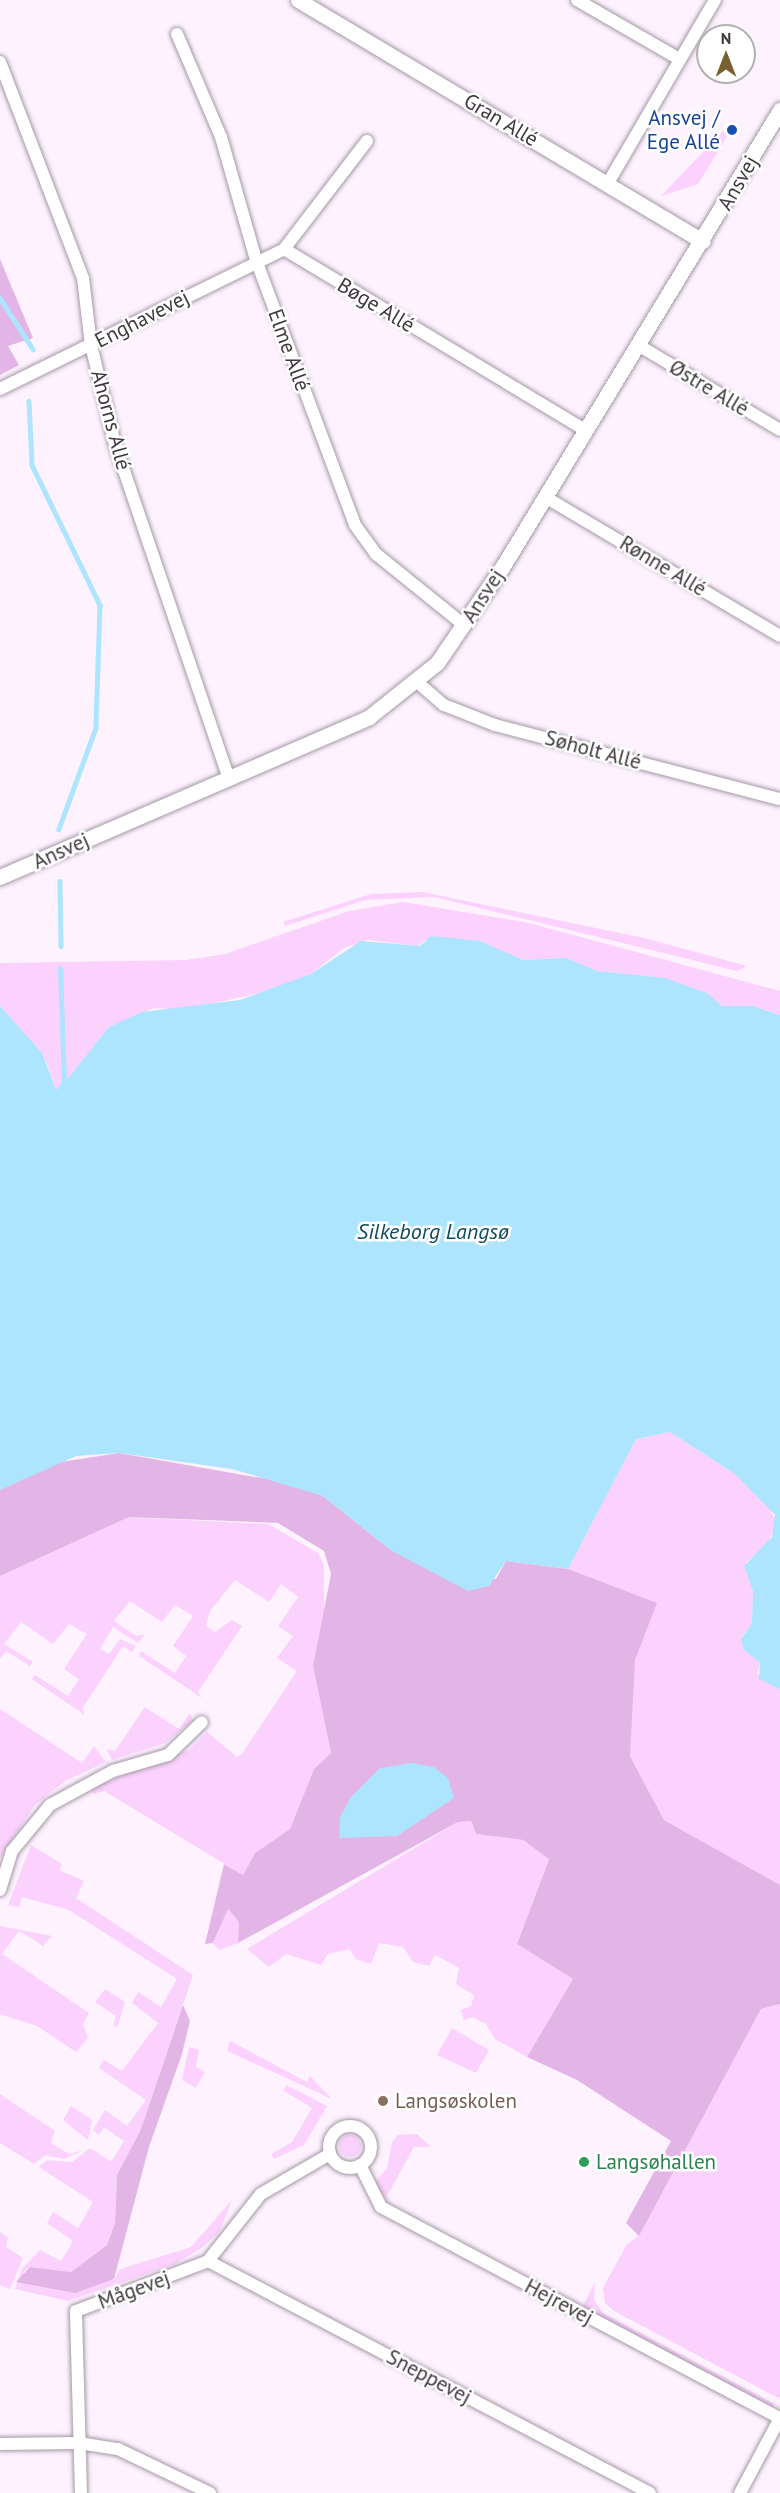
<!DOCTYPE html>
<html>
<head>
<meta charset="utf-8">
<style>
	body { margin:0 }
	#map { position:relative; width:780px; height:2493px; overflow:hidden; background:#fef2ff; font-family:"PT Sans",sans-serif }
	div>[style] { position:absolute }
	.green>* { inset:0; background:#fbd2fe }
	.round { border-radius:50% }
	.forest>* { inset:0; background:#e3b5e6 }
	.water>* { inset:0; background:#ade4fe }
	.stream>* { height:4.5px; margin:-2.25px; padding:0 2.25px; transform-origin:2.25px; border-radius:2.25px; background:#ade4fe }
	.roads { filter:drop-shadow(0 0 2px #a598a6) drop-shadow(0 0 2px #a598a6) }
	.minor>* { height:12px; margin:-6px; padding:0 6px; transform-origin:6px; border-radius:6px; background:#fff }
	.minor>.ring { margin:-6px; padding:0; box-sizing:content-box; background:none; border:12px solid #fff; border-radius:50% }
	.tertiary>* { height:15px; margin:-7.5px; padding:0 7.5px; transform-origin:7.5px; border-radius:7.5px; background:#fff }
	.dots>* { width:16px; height:16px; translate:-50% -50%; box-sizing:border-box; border:3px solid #fff; border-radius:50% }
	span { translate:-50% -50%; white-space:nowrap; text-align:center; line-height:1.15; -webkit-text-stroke:5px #fff; paint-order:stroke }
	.transit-label { font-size:21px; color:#164399 }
	.right { translate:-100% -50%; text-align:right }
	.street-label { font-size:21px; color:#3f393f }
	.education-label { font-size:21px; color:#785e54 }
	.left { translate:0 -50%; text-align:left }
	.leisure-label { font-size:21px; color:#27864d }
	.water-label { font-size:22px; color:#0f4a5f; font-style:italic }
	.north { position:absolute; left:696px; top:24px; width:60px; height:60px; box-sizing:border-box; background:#fff; border:2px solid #b2b0b2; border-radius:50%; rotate:0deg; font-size:16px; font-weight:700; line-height:24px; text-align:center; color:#3f393f }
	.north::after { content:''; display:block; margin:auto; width:21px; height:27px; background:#776131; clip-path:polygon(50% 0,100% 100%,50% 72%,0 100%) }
</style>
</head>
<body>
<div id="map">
	<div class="green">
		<i style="clip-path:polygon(724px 130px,728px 135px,698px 184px,661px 196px)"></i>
		<i style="clip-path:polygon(422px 892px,644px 938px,747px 966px,737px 971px,435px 897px,365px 900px,285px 926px,283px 922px,371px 894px)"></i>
		<i style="clip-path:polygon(403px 902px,529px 923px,780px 991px,780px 1015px,752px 1006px,722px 1006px,707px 994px,665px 979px,597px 971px,566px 958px,523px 960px,477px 941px,425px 940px,418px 946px,368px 940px,344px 948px,311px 974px,272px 990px,184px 1010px,154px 1008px,109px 1027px,57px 1092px,46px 1061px,0 1006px,0 963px,186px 960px,225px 954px,349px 911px)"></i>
		<i style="clip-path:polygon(670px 1432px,735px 1474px,763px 1499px,778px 1523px,766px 1546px,746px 1562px,753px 1591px,752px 1624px,742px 1636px,743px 1649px,760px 1663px,757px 1674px,780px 1689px,780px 1885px,664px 1820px,630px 1756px,568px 1569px,636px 1439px)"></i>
		<i style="clip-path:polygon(129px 1517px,268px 1524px,318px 1553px,324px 1564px,324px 1614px,313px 1666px,331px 1753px,314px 1769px,290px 1829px,255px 1853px,243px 1875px,104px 1791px,94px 1794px,90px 1788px,189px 1750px,207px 1732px,237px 1757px,242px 1754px,297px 1671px,277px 1658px,293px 1636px,278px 1626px,298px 1597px,281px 1584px,269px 1602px,235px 1580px,210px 1611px,206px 1626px,215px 1632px,232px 1620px,242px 1626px,198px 1692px,202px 1698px,139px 1656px,141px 1651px,175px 1673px,186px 1656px,173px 1646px,193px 1616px,175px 1605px,162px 1622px,130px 1601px,114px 1621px,136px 1636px,145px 1634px,138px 1643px,113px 1627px,100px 1649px,109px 1654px,120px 1639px,136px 1646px,132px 1652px,123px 1646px,82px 1709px,85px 1715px,32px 1679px,35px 1675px,68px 1696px,79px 1679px,64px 1669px,87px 1634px,69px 1624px,53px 1644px,21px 1622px,4px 1644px,33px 1662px,30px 1666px,6px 1651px,0 1659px,0 1576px)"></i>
		<i style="clip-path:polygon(145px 1707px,179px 1729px,190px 1713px,193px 1720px,165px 1743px,112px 1760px,106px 1749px,115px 1751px)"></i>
		<i style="clip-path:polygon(0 1709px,82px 1763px,94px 1746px,106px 1762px,65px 1781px,35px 1805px,0 1858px)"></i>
		<i style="clip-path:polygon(471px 1821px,476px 1834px,523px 1840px,549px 1858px,517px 1944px,573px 1979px,527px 2057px,495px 2039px,486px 2024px,472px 2017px,464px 2020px,461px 2010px,471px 2006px,474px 1995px,456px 1984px,459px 1968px,435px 1955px,429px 1966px,413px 1962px,403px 1947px,379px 1943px,371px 1964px,356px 1959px,349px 1949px,328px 1954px,321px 1965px,286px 1954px,269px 1967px,247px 1949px,458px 1822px)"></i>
		<i style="clip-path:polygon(31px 1845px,62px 1864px,59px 1870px,84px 1881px,76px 1898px,193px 1975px,141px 2129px,117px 2175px,115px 2223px,107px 2245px,71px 2272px,30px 2267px,22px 2273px,114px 2280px,120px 2269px,191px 2247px,232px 2200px,220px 2231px,203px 2247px,175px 2264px,68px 2301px,15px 2289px,22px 2269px,40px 2250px,61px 2261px,73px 2241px,47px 2223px,53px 2212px,78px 2228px,93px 2202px,39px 2167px,47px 2160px,72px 2162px,90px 2148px,111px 2162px,124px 2141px,104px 2127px,99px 2135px,93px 2130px,105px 2110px,127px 2126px,146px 2100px,99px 2068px,104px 2060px,122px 2071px,158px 2023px,132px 2003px,138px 1992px,161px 2007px,177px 1979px,69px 1910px,22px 1897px,19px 1907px,8px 1905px)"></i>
		<i style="clip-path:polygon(228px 1908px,239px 1922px,238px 1943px,219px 1950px,213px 1943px)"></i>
		<i style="clip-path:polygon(0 1926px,52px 1936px,43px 1946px,19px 1931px,2px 1954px,89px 2013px,83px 2024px,88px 2038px,76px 2052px,37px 2026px,0 2014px)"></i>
		<i style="clip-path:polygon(105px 1989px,125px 2002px,117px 2028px,113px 2025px,116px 2016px,95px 2002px)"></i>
		<i style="clip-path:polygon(780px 2004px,780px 2399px,614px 2311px,605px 2303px,603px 2288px,627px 2244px,639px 2236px,761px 2009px)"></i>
		<i style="clip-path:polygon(452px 2028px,489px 2050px,476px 2073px,437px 2055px)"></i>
		<i style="clip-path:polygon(230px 2041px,307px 2082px,310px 2076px,332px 2099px,227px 2051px)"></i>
		<i style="clip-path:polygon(189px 2047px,199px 2050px,196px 2067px,205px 2072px,196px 2088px,182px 2080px)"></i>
		<i style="clip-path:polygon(286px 2085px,327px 2106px,304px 2145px,274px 2159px,271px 2154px,292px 2142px,312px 2108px,284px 2091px)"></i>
		<i style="clip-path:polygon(0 2094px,55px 2131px,51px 2143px,69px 2154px,84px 2150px,64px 2159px,45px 2155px,34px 2164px,0 2143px)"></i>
		<i style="clip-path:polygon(71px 2106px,92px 2120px,88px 2140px,63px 2120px)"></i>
		<i style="clip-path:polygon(417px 2134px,431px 2147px,414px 2147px,387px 2196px,392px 2203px,373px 2185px,387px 2168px,392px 2142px,398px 2135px)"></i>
		<i class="round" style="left:339px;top:2135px;width:22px;height:22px"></i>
		<i style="clip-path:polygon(0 2232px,8px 2237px,6px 2247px,23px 2258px,10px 2289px,0 2285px)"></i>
		<i style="clip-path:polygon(595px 2282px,594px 2300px,603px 2313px,775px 2404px,772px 2409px,582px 2308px)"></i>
	</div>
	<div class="forest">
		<i style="clip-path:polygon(0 259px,33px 338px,8px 346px,19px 365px,0 375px)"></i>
		<i style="clip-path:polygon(119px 1453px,289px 1483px,323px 1496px,392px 1551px,496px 1579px,506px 1561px,568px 1569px,657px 1603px,635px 1660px,630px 1756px,664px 1820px,780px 1885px,780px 2004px,761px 2009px,639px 2236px,626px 2223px,671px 2141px,577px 2080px,527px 2057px,573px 1979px,517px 1944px,549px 1859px,523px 1840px,476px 1834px,471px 1821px,458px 1822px,238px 1943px,239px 1922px,228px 1909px,213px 1943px,205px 1944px,224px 1864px,243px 1875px,255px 1853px,290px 1829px,314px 1769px,331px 1753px,313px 1666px,331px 1574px,324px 1551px,278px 1523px,129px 1517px,0 1576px,0 1490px,48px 1464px)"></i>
		<i style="clip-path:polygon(183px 2005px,190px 2021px,182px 2054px,149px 2147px,114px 2279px,75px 2293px,16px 2282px,30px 2267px,71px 2272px,107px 2245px,115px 2223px,117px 2175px,141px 2129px)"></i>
	</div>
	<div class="water">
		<i style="clip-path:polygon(431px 936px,480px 941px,523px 960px,566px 958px,597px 971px,665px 978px,707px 993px,722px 1006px,752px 1006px,780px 1015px,780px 1689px,759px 1679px,760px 1663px,743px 1649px,741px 1639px,752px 1623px,753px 1591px,744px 1566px,772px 1537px,775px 1515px,735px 1474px,670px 1432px,636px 1439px,568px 1569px,506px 1561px,489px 1586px,468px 1591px,392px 1551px,323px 1496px,232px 1469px,119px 1453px,76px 1456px,0 1490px,0 1006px,42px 1053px,57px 1092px,109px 1027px,142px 1012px,240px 1000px,311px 974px,361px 941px,420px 946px)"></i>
		<i style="clip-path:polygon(412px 1763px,434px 1767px,448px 1778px,454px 1798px,397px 1836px,339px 1838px,340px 1817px,351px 1797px,380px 1768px)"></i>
	</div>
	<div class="stream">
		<i style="left:0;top:298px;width:61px;rotate:57.1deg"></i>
		<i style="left:29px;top:401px;width:64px;rotate:87.3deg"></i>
		<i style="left:32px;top:465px;width:156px;rotate:64.1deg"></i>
		<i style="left:100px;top:605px;width:123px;rotate:91.9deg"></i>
		<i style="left:96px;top:728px;width:108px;rotate:110.1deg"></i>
		<i style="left:60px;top:881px;width:65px;rotate:89.1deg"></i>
		<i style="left:57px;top:1092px;width:11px;rotate:-52deg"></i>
		<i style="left:64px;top:1083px;width:114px;rotate:-92deg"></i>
	</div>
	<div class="roads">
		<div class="minor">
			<i style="left:577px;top:0;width:118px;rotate:30deg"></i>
			<i style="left:177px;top:34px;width:112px;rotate:66.9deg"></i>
			<i style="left:221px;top:137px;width:128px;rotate:74.1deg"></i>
			<i style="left:256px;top:260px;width:283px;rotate:69.5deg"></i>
			<i style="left:355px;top:525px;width:36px;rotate:54deg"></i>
			<i style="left:376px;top:554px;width:113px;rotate:38.9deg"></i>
			<i style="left:0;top:62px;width:231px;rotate:69deg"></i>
			<i style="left:83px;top:278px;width:67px;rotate:83.2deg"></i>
			<i style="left:91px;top:345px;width:102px;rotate:76.4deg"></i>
			<i style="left:115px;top:444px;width:351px;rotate:71.2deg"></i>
			<i style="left:367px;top:141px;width:136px;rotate:127.5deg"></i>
			<i style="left:284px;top:249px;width:351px;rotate:31deg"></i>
			<i style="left:608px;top:183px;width:212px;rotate:-59.7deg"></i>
			<i style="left:638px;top:345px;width:165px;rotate:30.9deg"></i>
			<i style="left:0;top:389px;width:317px;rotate:-26.2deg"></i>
			<i style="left:545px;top:497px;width:273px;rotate:30.6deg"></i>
			<i style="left:416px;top:681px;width:37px;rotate:41deg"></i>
			<i style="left:444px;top:705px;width:55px;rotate:21.4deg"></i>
			<i style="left:495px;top:725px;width:294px;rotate:14.6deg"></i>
			<i style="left:0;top:1890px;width:41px;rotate:-72.9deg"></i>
			<i style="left:12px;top:1851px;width:60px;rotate:-50.4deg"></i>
			<i style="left:50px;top:1805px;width:72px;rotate:-28.4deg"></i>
			<i style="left:113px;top:1771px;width:57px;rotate:-16.2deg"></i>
			<i style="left:168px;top:1755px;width:47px;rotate:-44.1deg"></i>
			<i class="ring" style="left:329px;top:2126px;width:30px;height:30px"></i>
			<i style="left:360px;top:2165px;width:47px;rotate:63.4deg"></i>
			<i style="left:381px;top:2207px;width:451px;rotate:27.9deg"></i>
			<i style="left:208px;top:2261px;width:499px;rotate:27.7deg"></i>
			<i style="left:0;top:2444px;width:79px;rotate:-0.7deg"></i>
			<i style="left:79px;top:2443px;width:39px;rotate:9deg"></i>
			<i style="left:118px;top:2449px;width:102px;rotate:25.6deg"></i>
			<i style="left:81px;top:2493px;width:182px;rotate:-91.6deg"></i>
			<i style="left:76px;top:2311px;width:141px;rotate:-20.7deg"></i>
			<i style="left:208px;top:2261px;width:85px;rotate:-51.7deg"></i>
			<i style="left:261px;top:2194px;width:80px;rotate:-30.1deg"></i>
			<i style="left:740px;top:2493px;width:85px;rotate:-61.9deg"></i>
		</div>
		<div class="tertiary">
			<i style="left:298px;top:0;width:471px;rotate:30.8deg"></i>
			<i style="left:0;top:877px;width:402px;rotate:-23.4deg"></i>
			<i style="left:369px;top:717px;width:87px;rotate:-38.5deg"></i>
			<i style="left:437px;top:663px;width:117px;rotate:-55.8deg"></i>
			<i style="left:503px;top:566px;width:534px;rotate:-58.72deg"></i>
		</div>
	</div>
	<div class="dots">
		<i style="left:732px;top:130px;background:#1a4fb4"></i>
		<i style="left:383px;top:2101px;background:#8d6e63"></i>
		<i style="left:584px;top:2162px;background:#2e9e5b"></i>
	</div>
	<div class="transit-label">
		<span class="right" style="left:720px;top:130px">Ansvej /<br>Ege Allé</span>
	</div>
	<div class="street-label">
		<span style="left:501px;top:120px;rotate:31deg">Gran Allé</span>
		<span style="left:738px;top:183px;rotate:-60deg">Ansvej</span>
		<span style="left:376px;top:305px;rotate:31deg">Bøge Allé</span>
		<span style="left:142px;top:319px;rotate:-27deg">Enghavevej</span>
		<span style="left:289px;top:350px;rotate:70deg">Elme Allé</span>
		<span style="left:709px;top:388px;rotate:31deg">Østre Allé</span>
		<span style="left:111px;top:420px;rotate:75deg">Ahorns Allé</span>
		<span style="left:663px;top:566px;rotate:31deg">Rønne Allé</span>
		<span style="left:483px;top:596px;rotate:-57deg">Ansvej</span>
		<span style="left:593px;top:750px;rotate:15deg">Søholt Allé</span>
		<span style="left:61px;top:851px;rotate:-24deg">Ansvej</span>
		<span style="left:134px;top:2290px;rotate:-20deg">Mågevej</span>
		<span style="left:559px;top:2302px;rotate:28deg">Hejrevej</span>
		<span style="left:429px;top:2377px;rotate:28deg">Sneppevej</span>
	</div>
	<div class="education-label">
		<span class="left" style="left:395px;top:2101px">Langsøskolen</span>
	</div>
	<div class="leisure-label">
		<span class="left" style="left:596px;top:2162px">Langsøhallen</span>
	</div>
	<div class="water-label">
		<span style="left:433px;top:1232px">Silkeborg Langsø</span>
	</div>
	<div class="north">N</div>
</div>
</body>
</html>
